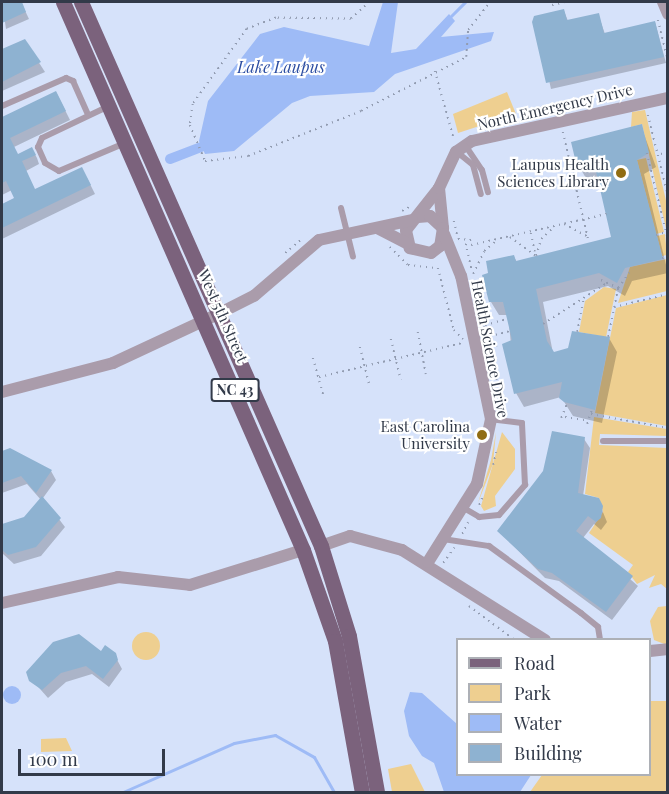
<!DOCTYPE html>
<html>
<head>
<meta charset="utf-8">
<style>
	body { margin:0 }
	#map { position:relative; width:669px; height:794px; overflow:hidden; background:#d6e2fa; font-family:"Playfair Display",serif }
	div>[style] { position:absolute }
	.green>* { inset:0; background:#eecf90 }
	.round { border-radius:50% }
	.water>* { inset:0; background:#9ebbf6 }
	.shadow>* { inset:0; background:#0003 }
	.stream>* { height:3px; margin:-1.5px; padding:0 1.5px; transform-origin:1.5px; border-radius:1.5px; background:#9ebbf6 }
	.canal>* { height:10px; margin:-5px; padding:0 5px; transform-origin:5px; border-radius:5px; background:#9ebbf6 }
	.building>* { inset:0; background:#8eb2d1 }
	.path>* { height:1.5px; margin-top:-0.75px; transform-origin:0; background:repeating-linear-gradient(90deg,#929cb1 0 1.5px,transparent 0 6px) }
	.service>* { height:6px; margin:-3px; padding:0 3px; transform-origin:3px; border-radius:3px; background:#aa9cab }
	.minor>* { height:12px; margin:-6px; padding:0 6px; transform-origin:6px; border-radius:6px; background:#aa9cab }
	.primary>* { height:15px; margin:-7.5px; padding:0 7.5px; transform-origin:7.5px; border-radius:7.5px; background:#7b627c }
	.dots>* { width:16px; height:16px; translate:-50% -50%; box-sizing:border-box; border:3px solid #fff; border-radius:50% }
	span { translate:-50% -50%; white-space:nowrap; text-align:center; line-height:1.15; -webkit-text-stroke:4.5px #fff; paint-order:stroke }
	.shield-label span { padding:2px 4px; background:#fff; border:2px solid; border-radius:4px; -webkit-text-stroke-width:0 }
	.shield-label { font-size:14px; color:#323a49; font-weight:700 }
	.street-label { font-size:15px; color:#323a49 }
	.poi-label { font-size:15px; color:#323a49 }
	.right { translate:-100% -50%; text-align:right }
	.water-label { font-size:16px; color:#2a4ca1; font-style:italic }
	.frame { position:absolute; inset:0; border:3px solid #323a49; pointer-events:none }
	.legend { position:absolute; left:456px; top:638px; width:195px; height:138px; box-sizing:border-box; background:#fff; border:2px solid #adb0b6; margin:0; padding:8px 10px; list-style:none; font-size:18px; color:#323a49 }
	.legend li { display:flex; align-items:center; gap:12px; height:30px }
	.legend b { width:30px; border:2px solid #adb0b6 }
	.scale { position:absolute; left:18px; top:749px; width:147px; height:27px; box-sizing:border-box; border:3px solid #323a49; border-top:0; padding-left:8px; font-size:18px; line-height:21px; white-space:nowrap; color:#323a49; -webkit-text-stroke:4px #fff; paint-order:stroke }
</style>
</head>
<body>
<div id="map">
	<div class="green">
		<i style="clip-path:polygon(507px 92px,516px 114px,458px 133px,453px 114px)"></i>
		<i style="clip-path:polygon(645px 110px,667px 205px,667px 233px,642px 124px,631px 127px,632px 112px)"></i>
		<i style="clip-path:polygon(646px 158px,664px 232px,656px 234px,637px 160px)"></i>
		<i style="clip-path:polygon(665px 234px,667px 255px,662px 256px,657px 236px)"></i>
		<i style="clip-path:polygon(667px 259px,667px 291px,618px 303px,630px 267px)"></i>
		<i style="clip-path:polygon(604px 287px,616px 289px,606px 337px,579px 332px,585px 301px)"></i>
		<i style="clip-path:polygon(667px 295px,667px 426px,595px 413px,616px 308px)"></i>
		<i style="clip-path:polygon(594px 417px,667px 429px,667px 436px,600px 434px,599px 445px,667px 448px,667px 589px,661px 584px,649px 588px,655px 575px,637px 584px,628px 572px,633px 565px,589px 533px,603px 512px,599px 498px,585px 494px)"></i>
		<i style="clip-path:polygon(496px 432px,493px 464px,478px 503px,491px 460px)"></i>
		<i style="clip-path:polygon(502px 432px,515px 449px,515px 469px,495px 496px,496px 506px,484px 511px,481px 506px)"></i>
		<i style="clip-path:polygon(667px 606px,667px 645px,654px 640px,650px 621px,658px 607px)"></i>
		<i class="round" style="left:132px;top:632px;width:28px;height:28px"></i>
		<i style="clip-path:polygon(650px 701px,667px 701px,667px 792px,530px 792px,542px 775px,650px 774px)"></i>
		<i style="clip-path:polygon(66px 738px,72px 751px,41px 752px,41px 739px)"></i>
		<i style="clip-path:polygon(411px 764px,425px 792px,392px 792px,388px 769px)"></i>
	</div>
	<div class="water">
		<i style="clip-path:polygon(383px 2px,398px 2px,391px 53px,416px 49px,449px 14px,455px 21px,441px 37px,494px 32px,491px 41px,395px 74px,374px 92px,310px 96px,292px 103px,234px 151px,205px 154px,199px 141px,208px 101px,260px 34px,284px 27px,369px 46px)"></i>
		<i class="round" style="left:3px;top:686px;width:18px;height:18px"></i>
		<i style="clip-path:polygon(410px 692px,422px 693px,457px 724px,458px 774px,531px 775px,520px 792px,444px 792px,434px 763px,422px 756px,409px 736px,404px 711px)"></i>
	</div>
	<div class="shadow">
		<i style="clip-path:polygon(2px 2px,21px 2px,29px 19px,6px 29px)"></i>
		<i style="clip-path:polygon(564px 11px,568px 21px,598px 14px,605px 34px,655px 22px,666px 63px,551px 89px,535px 17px)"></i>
		<i style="clip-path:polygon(25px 41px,45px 72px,2px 91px,2px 52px)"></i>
		<i style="clip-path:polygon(56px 92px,70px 120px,14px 147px,18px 156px,32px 149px,37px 158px,39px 164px,26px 171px,35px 191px,87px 178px,95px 194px,2px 239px,2px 205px,16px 198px,12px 190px,2px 195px,2px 118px)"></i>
		<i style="clip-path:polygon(641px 126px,656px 167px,644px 174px,668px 273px,632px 281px,625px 296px,608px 286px,543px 302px,553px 353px,609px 338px,617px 352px,602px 423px,573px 416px,561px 397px,524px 407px,516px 393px,508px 315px,499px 315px,491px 302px,514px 257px,517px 262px,613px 239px,599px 177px,587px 180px,579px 166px)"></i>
		<i style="clip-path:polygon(584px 439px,590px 448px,583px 496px,598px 500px,607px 522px,601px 530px,594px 524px,583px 538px,638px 586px,612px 620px,559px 581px,545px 578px,499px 531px)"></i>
		<i style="clip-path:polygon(10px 450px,51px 471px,56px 480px,43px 498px,65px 527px,41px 556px,14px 564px,2px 553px,2px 526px,25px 519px,41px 500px,27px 484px,2px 493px,2px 453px)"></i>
		<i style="clip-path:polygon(114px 654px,122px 669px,109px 687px,92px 674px,66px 682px,48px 698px,33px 681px)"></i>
	</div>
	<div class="stream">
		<i style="left:451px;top:16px;width:20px;rotate:-45deg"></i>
		<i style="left:123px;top:792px;width:121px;rotate:-23.8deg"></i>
		<i style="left:234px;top:743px;width:42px;rotate:-11deg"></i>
		<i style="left:275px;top:735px;width:45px;rotate:29.4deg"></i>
		<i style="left:314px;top:757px;width:40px;rotate:60.3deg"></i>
	</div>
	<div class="canal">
		<i style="left:170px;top:159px;width:33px;rotate:-21deg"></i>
	</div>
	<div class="building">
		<i style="clip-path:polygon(2px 2px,22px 2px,26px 12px,2px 23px)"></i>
		<i style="clip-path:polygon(564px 9px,567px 20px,599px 13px,604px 33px,655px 21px,664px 57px,546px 83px,532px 22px,534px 16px)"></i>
		<i style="clip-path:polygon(25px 39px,41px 62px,2px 82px,2px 49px)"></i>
		<i style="clip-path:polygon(56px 91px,66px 111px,10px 138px,18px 154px,32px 147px,36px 155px,22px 161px,35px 189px,82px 167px,91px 185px,2px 228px,2px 204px,14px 198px,6px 181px,2px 183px,2px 117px)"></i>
		<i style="clip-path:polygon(642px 124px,649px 153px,637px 160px,663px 259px,625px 268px,617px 283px,599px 273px,536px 289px,547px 341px,554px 352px,568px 348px,572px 331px,610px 337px,595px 410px,564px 402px,559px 398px,562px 382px,514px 394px,502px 344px,512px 340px,503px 302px,489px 302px,482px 275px,488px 273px,486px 261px,514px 255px,516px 261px,611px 237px,594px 163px,577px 167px,571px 142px)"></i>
		<i style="clip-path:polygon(552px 431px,585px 437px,578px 493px,599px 498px,603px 506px,601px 518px,596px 522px,588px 516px,576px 531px,633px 576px,606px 612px,552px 573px,538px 569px,497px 531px,543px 471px)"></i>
		<i style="clip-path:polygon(10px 448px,52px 470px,36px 493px,21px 476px,2px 483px,2px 451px)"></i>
		<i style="clip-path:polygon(42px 496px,61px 518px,36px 547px,8px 555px,2px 550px,2px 524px,24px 517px)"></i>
		<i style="clip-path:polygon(79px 634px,101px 651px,105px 645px,116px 653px,118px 660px,103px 679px,86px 666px,61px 673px,42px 690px,29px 681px,26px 672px,53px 642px)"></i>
	</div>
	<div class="path">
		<i style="left:370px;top:2px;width:25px;rotate:138deg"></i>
		<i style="left:351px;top:19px;width:75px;rotate:-179.2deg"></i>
		<i style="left:276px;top:18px;width:31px;rotate:159deg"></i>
		<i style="left:247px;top:29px;width:92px;rotate:125.8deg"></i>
		<i style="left:193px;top:104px;width:21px;rotate:98deg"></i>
		<i style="left:190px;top:125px;width:39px;rotate:67deg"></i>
		<i style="left:205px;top:161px;width:43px;rotate:-6.6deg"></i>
		<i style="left:248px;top:156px;width:122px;rotate:-21.7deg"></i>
		<i style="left:361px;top:111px;width:118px;rotate:-27.2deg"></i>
		<i style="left:466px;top:57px;width:27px;rotate:-86deg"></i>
		<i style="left:468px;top:30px;width:36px;rotate:-52deg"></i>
		<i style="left:552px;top:5px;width:13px;rotate:-13deg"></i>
		<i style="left:658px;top:20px;width:41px;rotate:76deg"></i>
		<i style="left:435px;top:71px;width:71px;rotate:74.4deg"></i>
		<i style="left:648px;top:115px;width:41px;rotate:76deg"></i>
		<i style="left:563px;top:132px;width:113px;rotate:76.7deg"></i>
		<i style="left:647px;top:153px;width:89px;rotate:76.3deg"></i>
		<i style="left:668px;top:153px;width:10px;rotate:169deg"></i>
		<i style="left:658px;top:155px;width:41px;rotate:76deg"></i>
		<i style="left:402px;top:211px;width:10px;rotate:-29deg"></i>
		<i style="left:454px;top:221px;width:18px;rotate:77deg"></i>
		<i style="left:564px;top:224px;width:26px;rotate:28deg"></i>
		<i style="left:531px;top:233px;width:19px;rotate:78deg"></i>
		<i style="left:656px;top:235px;width:10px;rotate:-17deg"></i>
		<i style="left:510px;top:237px;width:32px;rotate:36deg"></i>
		<i style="left:536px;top:256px;width:18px;rotate:-74deg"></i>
		<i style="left:541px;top:239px;width:16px;rotate:-43deg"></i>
		<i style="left:458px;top:239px;width:13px;rotate:4deg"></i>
		<i style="left:471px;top:240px;width:11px;rotate:135deg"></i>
		<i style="left:471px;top:245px;width:139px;rotate:-12.9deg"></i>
		<i style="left:390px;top:247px;width:25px;rotate:45deg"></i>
		<i style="left:408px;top:265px;width:30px;rotate:6deg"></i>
		<i style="left:438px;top:268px;width:64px;rotate:75.5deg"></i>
		<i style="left:454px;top:330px;width:13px;rotate:45deg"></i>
		<i style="left:467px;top:249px;width:23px;rotate:77deg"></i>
		<i style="left:285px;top:253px;width:23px;rotate:-40deg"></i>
		<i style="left:662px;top:258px;width:6px;rotate:-9deg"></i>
		<i style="left:473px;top:274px;width:25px;rotate:-64deg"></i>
		<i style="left:484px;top:251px;width:17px;rotate:-40deg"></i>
		<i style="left:601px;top:280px;width:19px;rotate:25deg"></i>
		<i style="left:618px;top:288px;width:19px;rotate:-54deg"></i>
		<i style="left:475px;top:285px;width:125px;rotate:77.1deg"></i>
		<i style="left:503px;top:407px;width:4px;rotate:166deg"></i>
		<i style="left:614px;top:307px;width:56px;rotate:-13.5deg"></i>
		<i style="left:543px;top:324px;width:74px;rotate:-32.8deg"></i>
		<i style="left:485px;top:325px;width:23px;rotate:-15deg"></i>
		<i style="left:418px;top:332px;width:43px;rotate:79.2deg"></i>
		<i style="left:577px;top:332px;width:32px;rotate:-79deg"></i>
		<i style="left:608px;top:337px;width:50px;rotate:-78.5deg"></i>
		<i style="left:484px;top:338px;width:27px;rotate:-15deg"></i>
		<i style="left:391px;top:339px;width:42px;rotate:76.3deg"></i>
		<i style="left:360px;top:347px;width:41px;rotate:76deg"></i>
		<i style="left:490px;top:347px;width:12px;rotate:-14deg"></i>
		<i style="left:313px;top:358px;width:41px;rotate:74.2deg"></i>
		<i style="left:319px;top:377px;width:147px;rotate:-13.4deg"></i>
		<i style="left:591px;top:414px;width:78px;rotate:10.3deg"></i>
		<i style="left:565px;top:417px;width:24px;rotate:9deg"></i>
		<i style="left:561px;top:418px;width:16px;rotate:-68deg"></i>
		<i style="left:587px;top:424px;width:16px;rotate:-72deg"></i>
		<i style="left:493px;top:465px;width:13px;rotate:-77deg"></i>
		<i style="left:479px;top:505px;width:8px;rotate:-67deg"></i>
		<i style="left:462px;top:534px;width:13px;rotate:-63deg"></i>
		<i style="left:443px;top:563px;width:19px;rotate:-54deg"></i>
		<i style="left:469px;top:606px;width:57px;rotate:36.5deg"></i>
	</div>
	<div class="service">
		<i style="left:2px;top:106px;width:70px;rotate:-23.6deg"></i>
		<i style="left:66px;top:78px;width:8px;rotate:23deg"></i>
		<i style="left:73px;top:81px;width:37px;rotate:66deg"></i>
		<i style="left:109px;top:106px;width:74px;rotate:154.5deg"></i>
		<i style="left:42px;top:138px;width:10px;rotate:114deg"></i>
		<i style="left:38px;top:147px;width:17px;rotate:66deg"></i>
		<i style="left:45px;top:163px;width:16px;rotate:30deg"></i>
		<i style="left:59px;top:171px;width:72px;rotate:-23deg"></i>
		<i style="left:465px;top:145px;width:30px;rotate:56deg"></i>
		<i style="left:482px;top:170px;width:23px;rotate:75deg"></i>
		<i style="left:457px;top:152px;width:21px;rotate:39deg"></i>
		<i style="left:473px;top:165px;width:30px;rotate:75deg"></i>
		<i style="left:341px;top:208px;width:50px;rotate:76.2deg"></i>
		<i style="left:603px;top:441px;width:65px"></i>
		<i style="left:462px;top:507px;width:20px;rotate:30deg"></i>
		<i style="left:479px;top:517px;width:20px;rotate:-6deg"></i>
		<i style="left:499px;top:515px;width:40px;rotate:-49deg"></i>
		<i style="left:525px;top:485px;width:62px;rotate:-92.8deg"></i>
		<i style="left:522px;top:423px;width:31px;rotate:-173deg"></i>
		<i style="left:443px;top:539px;width:47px;rotate:8.7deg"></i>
		<i style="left:489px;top:546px;width:114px;rotate:36.1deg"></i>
		<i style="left:581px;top:613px;width:22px;rotate:39deg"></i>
		<i style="left:598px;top:627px;width:13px;rotate:81deg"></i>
	</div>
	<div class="minor">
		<i style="left:663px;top:2px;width:13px;rotate:67deg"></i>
		<i style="left:439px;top:188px;width:40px;rotate:84.3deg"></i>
		<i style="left:418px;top:217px;width:12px;rotate:-5deg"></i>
		<i style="left:430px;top:216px;width:18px;rotate:43deg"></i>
		<i style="left:443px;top:228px;width:18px;rotate:99deg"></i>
		<i style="left:440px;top:246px;width:11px;rotate:142deg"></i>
		<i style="left:431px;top:253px;width:22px;rotate:-167deg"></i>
		<i style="left:410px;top:248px;width:18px;rotate:-103deg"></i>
		<i style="left:406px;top:230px;width:53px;rotate:-51.8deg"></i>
		<i style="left:439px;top:188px;width:40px;rotate:-65deg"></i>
		<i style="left:456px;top:152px;width:19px;rotate:-35deg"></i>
		<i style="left:472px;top:141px;width:201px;rotate:-12.4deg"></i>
		<i style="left:379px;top:229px;width:31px;rotate:27deg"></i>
		<i style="left:2px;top:392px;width:115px;rotate:-14.6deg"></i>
		<i style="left:113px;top:363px;width:118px;rotate:-25deg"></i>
		<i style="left:220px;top:313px;width:38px;rotate:-27deg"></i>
		<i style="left:254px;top:296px;width:86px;rotate:-40.7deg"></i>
		<i style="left:319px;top:240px;width:95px;rotate:-12.1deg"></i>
		<i style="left:321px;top:546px;width:31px;rotate:-19deg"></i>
		<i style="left:350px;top:536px;width:54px;rotate:15.1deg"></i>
		<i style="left:402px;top:550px;width:169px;rotate:32.2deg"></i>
		<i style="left:428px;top:562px;width:92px;rotate:-57.9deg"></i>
		<i style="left:477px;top:484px;width:66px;rotate:-77.8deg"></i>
		<i style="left:491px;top:419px;width:146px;rotate:-101.8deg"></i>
		<i style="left:461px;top:276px;width:45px;rotate:-112deg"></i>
		<i style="left:2px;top:603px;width:119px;rotate:-12.6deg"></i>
		<i style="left:118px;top:577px;width:72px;rotate:6.3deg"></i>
		<i style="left:190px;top:585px;width:118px;rotate:-17.2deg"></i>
		<i style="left:650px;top:651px;width:18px;rotate:-6deg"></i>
	</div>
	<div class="primary">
		<i style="left:63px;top:2px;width:598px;rotate:66.35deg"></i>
		<i style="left:303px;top:550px;width:96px;rotate:70.6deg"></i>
		<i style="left:335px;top:641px;width:153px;rotate:79.9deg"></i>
		<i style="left:81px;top:2px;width:595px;rotate:66.19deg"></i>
		<i style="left:321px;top:546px;width:94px;rotate:72.7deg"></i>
		<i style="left:349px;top:636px;width:158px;rotate:79.8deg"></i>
	</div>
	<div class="dots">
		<i style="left:621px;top:173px;background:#916d13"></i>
		<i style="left:482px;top:435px;background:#916d13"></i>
	</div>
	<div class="shield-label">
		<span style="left:235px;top:390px">NC 43</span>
	</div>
	<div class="street-label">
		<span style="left:555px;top:107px;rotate:-13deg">North Emergency Drive</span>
		<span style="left:223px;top:316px;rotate:66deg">West 5th Street</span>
		<span style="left:490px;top:349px;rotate:79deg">Health Science Drive</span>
	</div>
	<div class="poi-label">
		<span class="right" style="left:609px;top:173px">Laupus Health<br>Sciences Library</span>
		<span class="right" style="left:470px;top:435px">East Carolina<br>University</span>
	</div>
	<div class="water-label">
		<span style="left:281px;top:67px">Lake Laupus</span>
	</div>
	<div class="frame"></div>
	<ul class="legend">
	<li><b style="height:8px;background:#7b627c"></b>Road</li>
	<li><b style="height:16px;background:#eecf90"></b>Park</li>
	<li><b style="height:16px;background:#9ebbf6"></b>Water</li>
	<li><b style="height:16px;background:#8eb2d1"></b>Building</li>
	</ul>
	<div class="scale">100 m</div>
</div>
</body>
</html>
